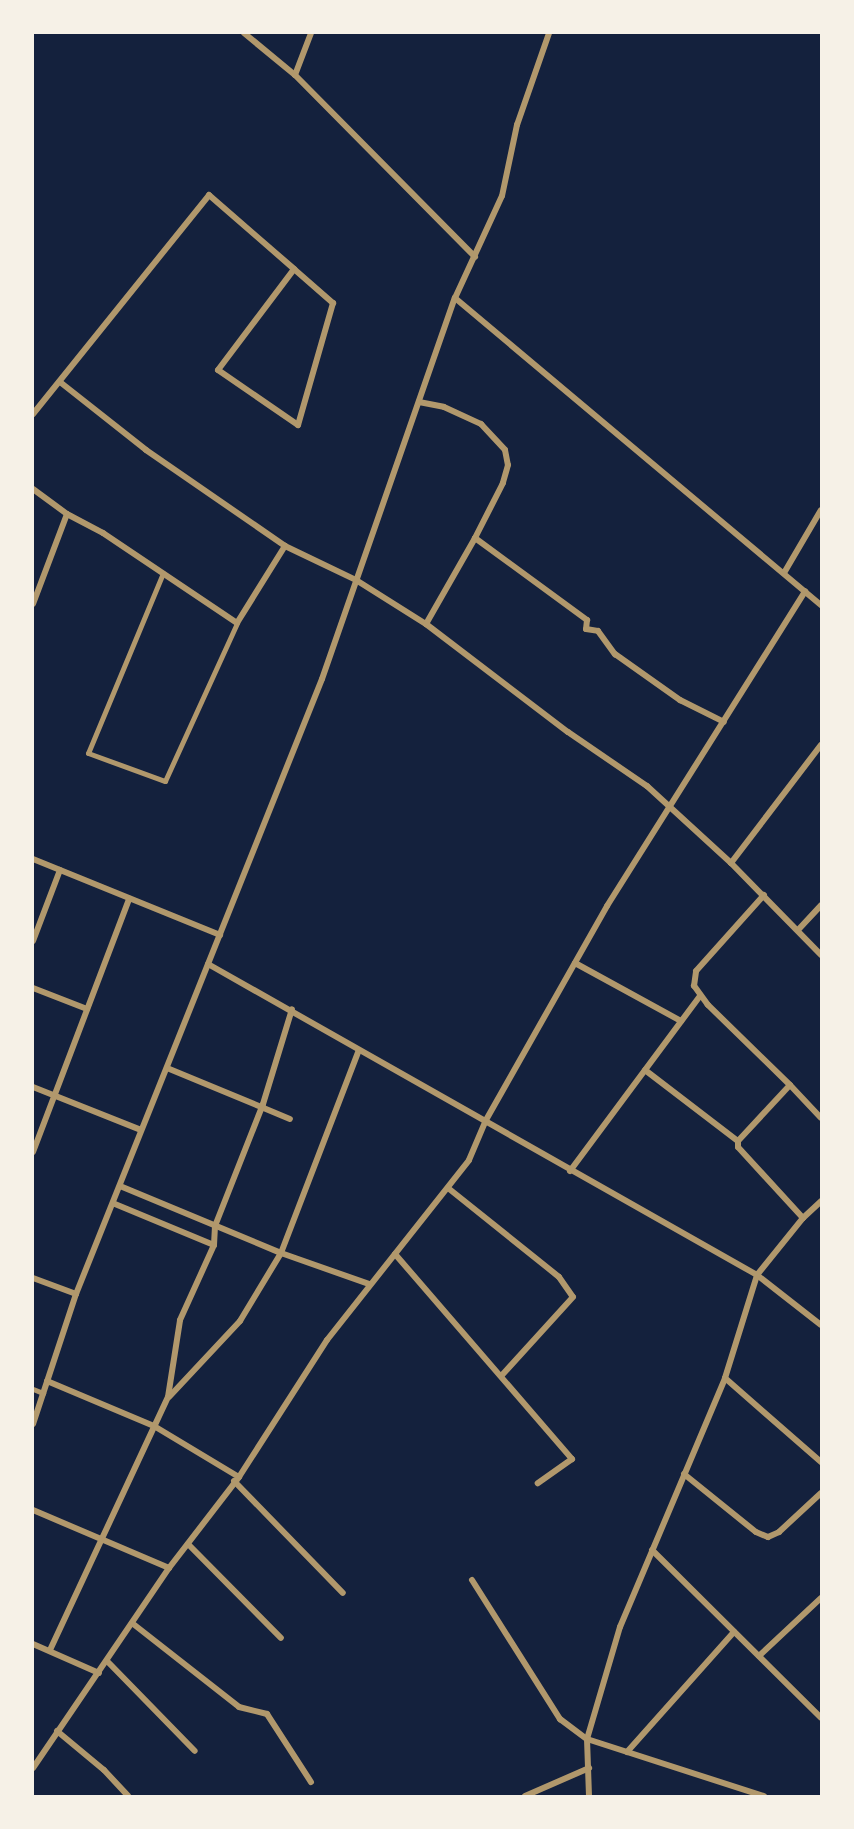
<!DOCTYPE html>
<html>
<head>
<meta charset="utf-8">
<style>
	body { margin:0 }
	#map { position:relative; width:854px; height:1829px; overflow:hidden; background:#14213d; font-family:"Public Sans",sans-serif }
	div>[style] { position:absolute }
	.pedestrian>* { height:5px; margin:-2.5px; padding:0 2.5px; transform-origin:2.5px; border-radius:2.5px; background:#b1986c }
	.minor>* { height:6px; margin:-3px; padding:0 3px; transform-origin:3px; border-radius:3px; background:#b1986c }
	span { translate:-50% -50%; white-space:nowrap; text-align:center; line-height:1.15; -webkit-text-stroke:4.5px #f6f1e7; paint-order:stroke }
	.frame { position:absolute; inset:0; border:34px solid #f6f1e7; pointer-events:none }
</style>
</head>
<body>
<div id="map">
	<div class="pedestrian">
		<i style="left:163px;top:573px;width:195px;rotate:112.6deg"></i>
		<i style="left:88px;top:753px;width:82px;rotate:20deg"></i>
		<i style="left:165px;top:781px;width:174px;rotate:-65.5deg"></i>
		<i style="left:33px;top:1389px;width:11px;rotate:22deg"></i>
	</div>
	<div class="minor">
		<i style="left:244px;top:33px;width:66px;rotate:39.5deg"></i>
		<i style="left:295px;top:75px;width:45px;rotate:-69.1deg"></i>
		<i style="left:295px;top:75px;width:256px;rotate:45.3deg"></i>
		<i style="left:455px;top:298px;width:478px;rotate:40deg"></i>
		<i style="left:60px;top:382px;width:110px;rotate:38.3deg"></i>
		<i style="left:146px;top:450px;width:169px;rotate:34.6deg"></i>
		<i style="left:285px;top:546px;width:79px;rotate:25.6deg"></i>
		<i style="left:356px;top:580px;width:83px;rotate:32.2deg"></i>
		<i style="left:426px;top:624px;width:178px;rotate:37.3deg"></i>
		<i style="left:568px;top:732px;width:96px;rotate:34.4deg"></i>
		<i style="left:647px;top:786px;width:114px;rotate:42.5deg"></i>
		<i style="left:731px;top:863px;width:129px;rotate:45.6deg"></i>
		<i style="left:419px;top:402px;width:25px;rotate:11deg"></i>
		<i style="left:444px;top:407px;width:41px;rotate:24.7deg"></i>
		<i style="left:481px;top:424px;width:35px;rotate:47deg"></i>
		<i style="left:505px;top:450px;width:15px;rotate:79deg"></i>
		<i style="left:508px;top:465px;width:19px;rotate:106deg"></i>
		<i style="left:503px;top:483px;width:62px;rotate:117deg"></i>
		<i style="left:33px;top:414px;width:281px;rotate:-51.2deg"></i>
		<i style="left:209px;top:195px;width:113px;rotate:41deg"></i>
		<i style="left:294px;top:269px;width:52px;rotate:41.1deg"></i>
		<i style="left:333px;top:303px;width:127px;rotate:106deg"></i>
		<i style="left:298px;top:425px;width:97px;rotate:-145.5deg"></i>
		<i style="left:218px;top:370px;width:126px;rotate:-53deg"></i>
		<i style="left:33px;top:489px;width:42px;rotate:36.3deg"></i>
		<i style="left:67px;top:514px;width:96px;rotate:110.7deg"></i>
		<i style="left:67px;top:514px;width:41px;rotate:27.8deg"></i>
		<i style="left:103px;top:533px;width:161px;rotate:33.9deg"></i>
		<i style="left:237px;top:623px;width:91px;rotate:-58.1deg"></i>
		<i style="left:784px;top:573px;width:73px;rotate:-59.6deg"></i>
		<i style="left:426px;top:624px;width:99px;rotate:-60.3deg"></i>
		<i style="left:475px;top:538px;width:139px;rotate:36.2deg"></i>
		<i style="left:587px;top:620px;width:9px;rotate:96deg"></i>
		<i style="left:586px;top:629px;width:12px;rotate:9deg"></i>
		<i style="left:598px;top:631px;width:29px;rotate:54deg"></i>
		<i style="left:615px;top:654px;width:80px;rotate:35.3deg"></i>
		<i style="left:680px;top:700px;width:49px;rotate:26.6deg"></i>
		<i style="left:33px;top:859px;width:202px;rotate:22.1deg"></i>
		<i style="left:731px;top:863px;width:148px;rotate:-52.7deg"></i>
		<i style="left:798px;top:930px;width:34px;rotate:-47deg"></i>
		<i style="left:33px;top:941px;width:76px;rotate:-69.2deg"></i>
		<i style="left:575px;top:963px;width:121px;rotate:28.7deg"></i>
		<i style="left:208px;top:964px;width:631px;rotate:29.53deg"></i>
		<i style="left:757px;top:1275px;width:81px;rotate:38deg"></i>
		<i style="left:33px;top:988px;width:58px;rotate:21.3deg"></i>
		<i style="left:167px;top:1068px;width:133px;rotate:22.5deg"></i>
		<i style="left:645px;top:1070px;width:117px;rotate:37.4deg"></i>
		<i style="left:790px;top:1085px;width:45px;rotate:46.8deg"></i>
		<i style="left:33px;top:1087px;width:116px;rotate:21.7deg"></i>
		<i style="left:33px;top:1152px;width:271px;rotate:-69.2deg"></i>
		<i style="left:570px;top:1171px;width:218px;rotate:-53.4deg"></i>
		<i style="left:120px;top:1186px;width:174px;rotate:22.6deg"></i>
		<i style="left:281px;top:1253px;width:93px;rotate:19.4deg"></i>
		<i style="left:448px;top:1188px;width:142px;rotate:38.7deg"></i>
		<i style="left:559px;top:1277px;width:24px;rotate:55deg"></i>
		<i style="left:573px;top:1297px;width:105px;rotate:132.3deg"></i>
		<i style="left:115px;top:1204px;width:107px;rotate:22.5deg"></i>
		<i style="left:803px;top:1218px;width:25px;rotate:-43deg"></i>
		<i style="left:395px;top:1254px;width:271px;rotate:49.2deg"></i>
		<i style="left:572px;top:1459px;width:42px;rotate:144.8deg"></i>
		<i style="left:33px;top:1278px;width:46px;rotate:20.4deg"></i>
		<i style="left:725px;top:1378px;width:128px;rotate:41.2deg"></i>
		<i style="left:47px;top:1381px;width:116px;rotate:22.8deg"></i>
		<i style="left:154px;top:1426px;width:99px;rotate:31deg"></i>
		<i style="left:169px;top:1397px;width:104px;rotate:-46.9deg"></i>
		<i style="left:240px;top:1321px;width:79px;rotate:-58.9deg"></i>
		<i style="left:281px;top:1253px;width:217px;rotate:-69deg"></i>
		<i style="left:33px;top:1424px;width:137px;rotate:-71.7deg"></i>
		<i style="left:76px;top:1294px;width:662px;rotate:-68.2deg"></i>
		<i style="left:322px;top:679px;width:404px;rotate:-70.8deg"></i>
		<i style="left:455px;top:298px;width:112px;rotate:-65.3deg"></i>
		<i style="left:502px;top:196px;width:73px;rotate:-78.1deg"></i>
		<i style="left:517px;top:125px;width:97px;rotate:-70.8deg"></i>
		<i style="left:684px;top:1474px;width:92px;rotate:38.9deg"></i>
		<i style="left:756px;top:1532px;width:13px;rotate:23deg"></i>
		<i style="left:768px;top:1537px;width:12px;rotate:-24deg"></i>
		<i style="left:779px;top:1532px;width:57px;rotate:-42.9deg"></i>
		<i style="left:234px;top:1481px;width:156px;rotate:45.8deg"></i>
		<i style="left:33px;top:1510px;width:148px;rotate:23.1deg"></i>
		<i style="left:188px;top:1544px;width:132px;rotate:45.3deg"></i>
		<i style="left:652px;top:1550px;width:238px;rotate:44.8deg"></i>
		<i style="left:472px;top:1580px;width:165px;rotate:57.7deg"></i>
		<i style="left:560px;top:1719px;width:34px;rotate:37deg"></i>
		<i style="left:587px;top:1739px;width:186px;rotate:17.9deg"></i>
		<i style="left:132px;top:1623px;width:136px;rotate:38.1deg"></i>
		<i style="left:239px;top:1707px;width:29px;rotate:14deg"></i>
		<i style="left:267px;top:1714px;width:81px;rotate:57.1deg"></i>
		<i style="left:33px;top:1644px;width:72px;rotate:23.7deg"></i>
		<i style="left:50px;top:1650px;width:279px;rotate:-65deg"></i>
		<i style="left:168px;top:1397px;width:78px;rotate:-81.1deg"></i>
		<i style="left:180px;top:1320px;width:82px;rotate:-65.6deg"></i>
		<i style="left:214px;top:1245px;width:19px;rotate:-87deg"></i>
		<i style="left:215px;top:1226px;width:131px;rotate:-68.5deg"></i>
		<i style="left:263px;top:1104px;width:99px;rotate:-73deg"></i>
		<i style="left:759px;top:1656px;width:85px;rotate:-43.1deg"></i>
		<i style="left:108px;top:1662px;width:124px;rotate:45.7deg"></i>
		<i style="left:57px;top:1731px;width:61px;rotate:39.7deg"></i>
		<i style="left:104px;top:1770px;width:35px;rotate:47deg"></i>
		<i style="left:627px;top:1752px;width:161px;rotate:-48.3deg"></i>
		<i style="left:33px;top:1768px;width:242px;rotate:-55.8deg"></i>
		<i style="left:169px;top:1568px;width:115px;rotate:-52.4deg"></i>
		<i style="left:239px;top:1477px;width:163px;rotate:-57.3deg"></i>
		<i style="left:327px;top:1340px;width:229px;rotate:-51.7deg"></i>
		<i style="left:469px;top:1160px;width:43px;rotate:-67deg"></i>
		<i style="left:486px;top:1120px;width:246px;rotate:-60.5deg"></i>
		<i style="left:607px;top:906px;width:372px;rotate:-57.8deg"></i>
		<i style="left:525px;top:1796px;width:70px;rotate:-23.6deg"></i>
		<i style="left:589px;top:1796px;width:57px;rotate:-92deg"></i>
		<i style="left:587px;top:1739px;width:117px;rotate:-73.6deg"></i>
		<i style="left:620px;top:1627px;width:270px;rotate:-67.1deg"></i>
		<i style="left:725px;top:1378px;width:108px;rotate:-72.7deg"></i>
		<i style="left:757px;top:1275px;width:73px;rotate:-51.1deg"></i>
		<i style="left:803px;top:1218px;width:96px;rotate:-132.5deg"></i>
		<i style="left:738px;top:1147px;width:6px;rotate:-90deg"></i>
		<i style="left:738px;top:1141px;width:76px;rotate:-47.1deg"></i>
		<i style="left:790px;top:1085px;width:115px;rotate:-135.7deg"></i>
		<i style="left:708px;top:1005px;width:24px;rotate:-126deg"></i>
		<i style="left:694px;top:986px;width:15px;rotate:-82deg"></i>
		<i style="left:696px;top:971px;width:102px;rotate:-48.2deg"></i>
	</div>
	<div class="frame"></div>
</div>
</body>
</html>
